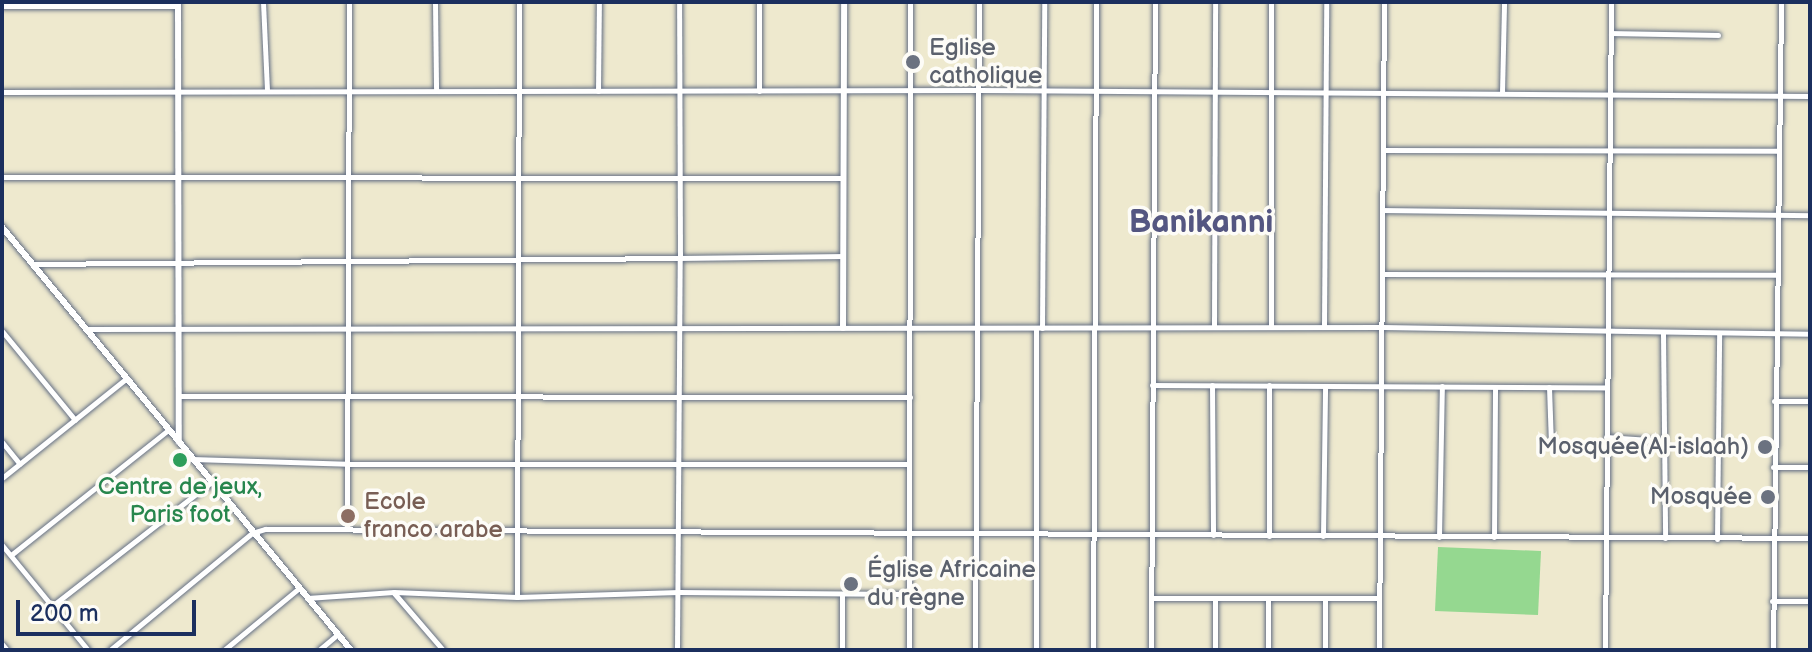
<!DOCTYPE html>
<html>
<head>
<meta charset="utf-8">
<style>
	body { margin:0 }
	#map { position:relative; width:1812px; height:652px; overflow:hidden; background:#eee9ce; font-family:"Balsamiq Sans",sans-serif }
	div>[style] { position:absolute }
	.green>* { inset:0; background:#95d890 }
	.roads { filter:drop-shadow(0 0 2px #657085) drop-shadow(0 0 2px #657085) }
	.minor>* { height:5px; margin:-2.5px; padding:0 2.5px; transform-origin:2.5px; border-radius:2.5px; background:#fff }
	.tertiary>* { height:6px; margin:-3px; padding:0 3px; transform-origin:3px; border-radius:3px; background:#fff }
	.dots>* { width:22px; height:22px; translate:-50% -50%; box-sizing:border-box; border:4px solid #fdfcf7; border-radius:50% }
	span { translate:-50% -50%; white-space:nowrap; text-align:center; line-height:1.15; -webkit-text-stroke:7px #fdfcf7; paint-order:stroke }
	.worship-label { font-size:24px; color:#5b616d }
	.left { translate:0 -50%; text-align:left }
	.right { translate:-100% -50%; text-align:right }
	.leisure-label { font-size:24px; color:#27864d }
	.education-label { font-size:24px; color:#785e54 }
	.district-label { font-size:32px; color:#545681; font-weight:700 }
	.frame { position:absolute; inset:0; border:4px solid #1b2f5e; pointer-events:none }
	.scale { position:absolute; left:16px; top:600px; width:180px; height:36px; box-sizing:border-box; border:4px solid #1b2f5e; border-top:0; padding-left:10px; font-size:24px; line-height:28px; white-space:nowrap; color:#1b2f5e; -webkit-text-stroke:6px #fdfcf7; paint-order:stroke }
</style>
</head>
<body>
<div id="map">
	<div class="green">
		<i style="clip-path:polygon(1438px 547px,1541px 551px,1538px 615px,1435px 611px)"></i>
	</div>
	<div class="roads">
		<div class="minor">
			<i style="left:263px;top:2px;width:87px;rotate:87.4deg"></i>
			<i style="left:435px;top:2px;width:88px;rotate:89.3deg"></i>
			<i style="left:2px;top:6px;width:176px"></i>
			<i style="left:1611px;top:33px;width:107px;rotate:1.1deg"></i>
			<i style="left:598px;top:91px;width:89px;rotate:-89.4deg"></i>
			<i style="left:759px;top:91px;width:89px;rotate:-90deg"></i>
			<i style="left:2px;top:92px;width:976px;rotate:-0.12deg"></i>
			<i style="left:978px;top:90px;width:832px;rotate:0.41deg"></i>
			<i style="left:1502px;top:93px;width:91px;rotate:-88.7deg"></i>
			<i style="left:1383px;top:150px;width:395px;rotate:0.1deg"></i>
			<i style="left:2px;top:177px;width:841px;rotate:0.07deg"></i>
			<i style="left:1383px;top:210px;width:427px;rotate:0.7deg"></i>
			<i style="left:32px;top:264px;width:648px;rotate:-0.53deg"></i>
			<i style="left:680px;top:258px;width:256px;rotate:-90.2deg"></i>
			<i style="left:1383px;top:274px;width:393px;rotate:0.1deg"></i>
			<i style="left:1214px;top:327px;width:325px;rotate:-89.8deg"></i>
			<i style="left:1271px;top:327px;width:325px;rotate:-90deg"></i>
			<i style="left:1324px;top:327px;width:325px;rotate:-89.6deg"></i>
			<i style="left:1042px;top:328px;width:326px;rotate:-89.6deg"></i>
			<i style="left:87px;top:329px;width:1295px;rotate:-0.09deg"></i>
			<i style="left:1382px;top:327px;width:428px;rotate:0.9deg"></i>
			<i style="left:2px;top:331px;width:115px;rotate:50.6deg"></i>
			<i style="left:1663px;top:334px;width:204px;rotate:89.4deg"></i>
			<i style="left:1152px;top:385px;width:455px;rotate:0.3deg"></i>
			<i style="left:1212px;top:385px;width:150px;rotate:89.6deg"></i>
			<i style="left:1269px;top:385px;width:151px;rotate:90deg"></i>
			<i style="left:1549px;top:387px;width:58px;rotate:88deg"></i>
			<i style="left:178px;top:396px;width:732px;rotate:0.08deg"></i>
			<i style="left:1774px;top:401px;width:36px"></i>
			<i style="left:1606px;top:437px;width:58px;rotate:3.9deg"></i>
			<i style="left:2px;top:442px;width:28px;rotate:51deg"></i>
			<i style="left:192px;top:459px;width:155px;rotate:1.8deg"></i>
			<i style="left:347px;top:464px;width:562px"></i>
			<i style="left:1773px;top:467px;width:37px"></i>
			<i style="left:2px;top:478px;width:160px;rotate:-38.7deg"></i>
			<i style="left:347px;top:529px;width:527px;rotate:-89.78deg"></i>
			<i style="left:1323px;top:536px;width:150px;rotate:-89.2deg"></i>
			<i style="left:1439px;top:537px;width:151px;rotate:-88.9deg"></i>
			<i style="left:1494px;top:537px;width:150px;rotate:-89.6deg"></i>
			<i style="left:1717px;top:539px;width:205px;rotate:-89.4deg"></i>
			<i style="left:2px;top:545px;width:136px;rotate:50.7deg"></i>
			<i style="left:11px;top:555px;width:201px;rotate:-38.5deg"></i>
			<i style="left:394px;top:593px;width:75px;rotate:49.3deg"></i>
			<i style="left:517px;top:597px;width:595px;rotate:-89.81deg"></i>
			<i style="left:307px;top:598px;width:87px;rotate:-3.9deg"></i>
			<i style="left:394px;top:592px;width:123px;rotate:2.3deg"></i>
			<i style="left:517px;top:597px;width:162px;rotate:-1.8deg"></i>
			<i style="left:679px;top:592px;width:230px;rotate:0.5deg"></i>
			<i style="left:1151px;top:598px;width:228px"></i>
			<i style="left:1215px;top:598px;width:52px;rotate:90deg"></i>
			<i style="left:1772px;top:601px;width:38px"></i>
			<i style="left:52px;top:606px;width:202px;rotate:-37.9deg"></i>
			<i style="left:2px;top:644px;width:8px;rotate:50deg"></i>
			<i style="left:110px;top:650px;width:184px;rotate:-39.5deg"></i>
			<i style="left:252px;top:533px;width:14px;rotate:-17deg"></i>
			<i style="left:265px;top:529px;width:1545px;rotate:0.33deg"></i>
			<i style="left:224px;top:650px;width:96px;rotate:-39.5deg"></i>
			<i style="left:319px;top:650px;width:25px;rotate:-40deg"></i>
			<i style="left:677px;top:650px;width:392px;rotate:-89.6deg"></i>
			<i style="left:680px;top:258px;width:163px;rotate:-0.7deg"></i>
			<i style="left:842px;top:650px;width:55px;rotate:-90deg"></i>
			<i style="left:909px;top:650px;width:648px;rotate:-89.91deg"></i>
			<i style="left:975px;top:650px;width:648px;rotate:-89.65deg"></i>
			<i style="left:1036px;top:650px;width:322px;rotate:-90deg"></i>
			<i style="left:1093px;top:650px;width:648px;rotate:-89.73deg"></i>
			<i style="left:1151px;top:650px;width:648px;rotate:-89.65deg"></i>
			<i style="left:1268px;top:650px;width:52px;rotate:-90deg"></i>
			<i style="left:1325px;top:650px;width:52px;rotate:-90deg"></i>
			<i style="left:1379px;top:650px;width:648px;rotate:-89.56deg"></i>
			<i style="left:1605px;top:650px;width:648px;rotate:-89.47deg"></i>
			<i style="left:1773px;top:650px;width:648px;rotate:-89.29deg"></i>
		</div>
		<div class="tertiary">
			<i style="left:178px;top:2px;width:440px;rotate:89.9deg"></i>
			<i style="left:2px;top:227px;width:548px;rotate:50.48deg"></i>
			<i style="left:843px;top:328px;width:326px;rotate:-89.8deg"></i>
		</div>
	</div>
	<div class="dots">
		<i style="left:913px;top:62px;background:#6b7280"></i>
		<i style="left:1765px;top:447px;background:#6b7280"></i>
		<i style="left:180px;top:460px;background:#2e9e5b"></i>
		<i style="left:1768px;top:497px;background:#6b7280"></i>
		<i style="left:348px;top:516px;background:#8d6e63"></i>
		<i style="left:851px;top:584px;background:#6b7280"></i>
	</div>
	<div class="worship-label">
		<span class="left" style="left:929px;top:62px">Eglise<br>catholique</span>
		<span class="right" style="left:1749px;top:447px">Mosquée(Al-islaah)</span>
		<span class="right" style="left:1752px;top:497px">Mosquée</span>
		<span class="left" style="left:867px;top:584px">Église Africaine<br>du règne</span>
	</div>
	<div class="leisure-label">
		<span style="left:180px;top:501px">Centre de jeux,<br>Paris foot</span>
	</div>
	<div class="education-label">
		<span class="left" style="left:364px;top:516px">Ecole<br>franco arabe</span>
	</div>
	<div class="district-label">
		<span style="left:1201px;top:223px">Banikanni</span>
	</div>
	<div class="frame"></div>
	<div class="scale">200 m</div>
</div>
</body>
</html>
